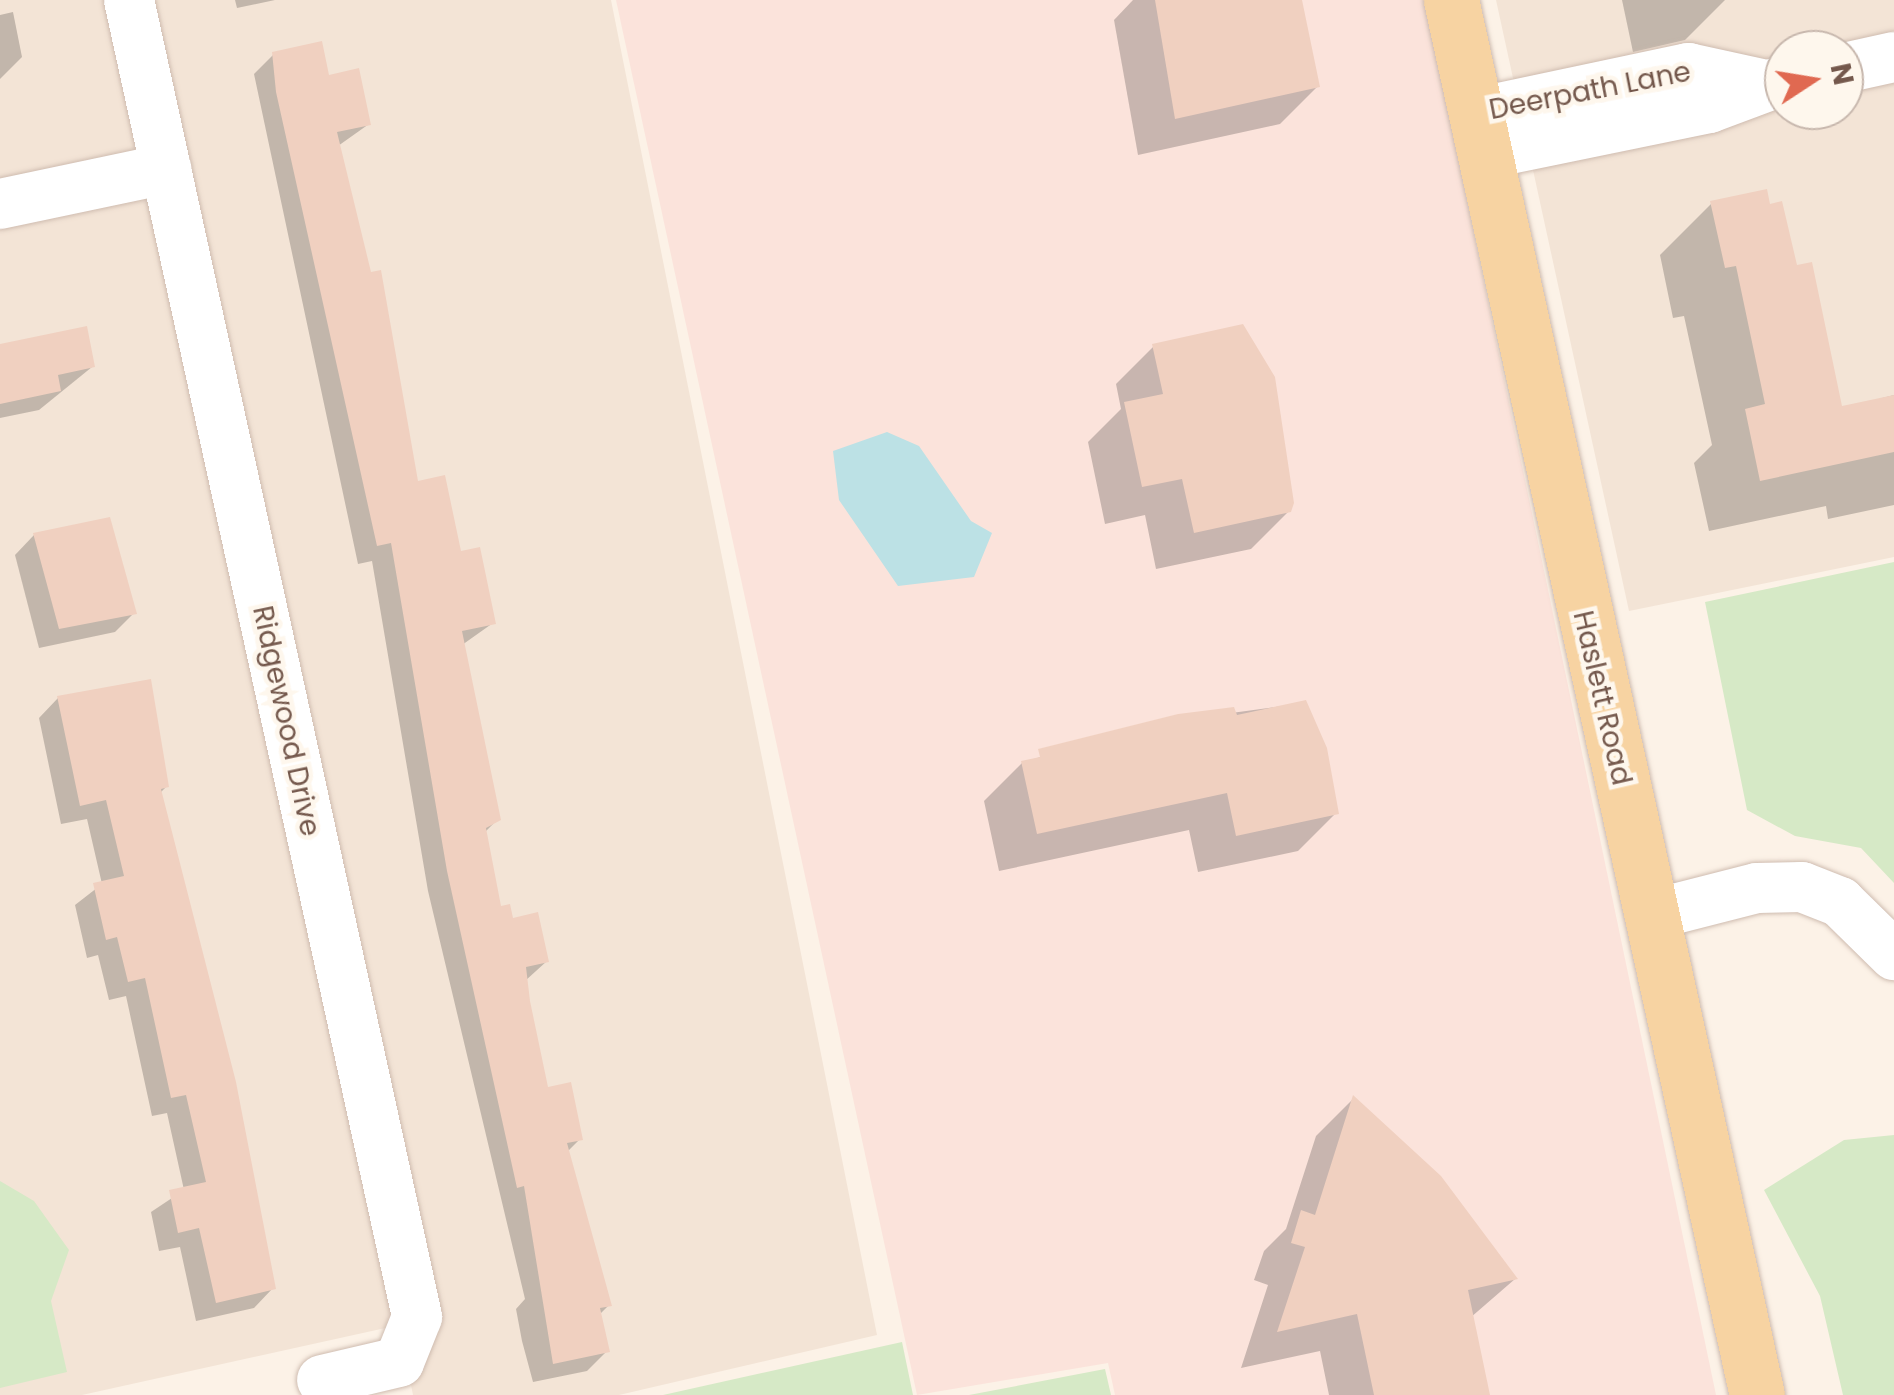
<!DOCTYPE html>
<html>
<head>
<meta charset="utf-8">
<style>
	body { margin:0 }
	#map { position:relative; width:1894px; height:1395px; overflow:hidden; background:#fcf2e7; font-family:Poppins,sans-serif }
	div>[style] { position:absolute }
	.residential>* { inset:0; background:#f3e4d6 }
	.commercial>* { inset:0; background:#fbe3db }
	.green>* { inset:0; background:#d6e9c6 }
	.water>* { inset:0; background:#bce1e5 }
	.shadow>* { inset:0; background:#0003 }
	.building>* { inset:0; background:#f0d0c0 }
	.roads { filter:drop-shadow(0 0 2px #cfbcb0) drop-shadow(0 0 2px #cfbcb0) }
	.minor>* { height:50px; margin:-25px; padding:0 25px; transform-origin:25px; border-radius:25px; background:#fff }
	.major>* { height:55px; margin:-27.5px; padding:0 27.5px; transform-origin:27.5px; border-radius:27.5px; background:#f7d3a2 }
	span { translate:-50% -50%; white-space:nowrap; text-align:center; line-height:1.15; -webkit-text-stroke:9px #fef7ed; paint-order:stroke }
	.street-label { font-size:28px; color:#74584c }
	.north { position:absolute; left:1764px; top:30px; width:100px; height:100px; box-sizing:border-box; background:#fef7ed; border:2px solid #c7b7ad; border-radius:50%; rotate:78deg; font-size:28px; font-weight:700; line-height:40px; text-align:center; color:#74584c }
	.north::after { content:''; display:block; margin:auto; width:35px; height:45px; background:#e06951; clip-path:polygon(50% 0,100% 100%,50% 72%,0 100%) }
</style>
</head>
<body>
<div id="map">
	<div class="residential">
		<i style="clip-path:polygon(0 0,611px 0,877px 1335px,619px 1395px,413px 1395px,399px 1325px,82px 1395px,0 1395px)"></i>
		<i style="clip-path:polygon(evenodd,1496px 0,1894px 0,1894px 557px,1629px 611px,1496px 0,1784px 50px,1844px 50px,1844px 110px,1784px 110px,1784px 50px)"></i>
	</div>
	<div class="commercial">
		<i style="clip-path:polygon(616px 0,1425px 0,1716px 1395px,1115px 1395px,1108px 1363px,917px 1395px)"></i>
	</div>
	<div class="green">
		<i style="clip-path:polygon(1894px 562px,1894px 883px,1861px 848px,1795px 836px,1747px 810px,1705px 602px)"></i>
		<i style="clip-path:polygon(1894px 1135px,1894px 1395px,1843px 1395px,1820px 1296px,1764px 1190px,1844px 1140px)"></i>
		<i style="clip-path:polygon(0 1181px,34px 1201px,69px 1250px,51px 1301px,67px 1372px,0 1388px)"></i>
		<i style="clip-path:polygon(902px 1342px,913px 1395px,663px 1395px)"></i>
		<i style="clip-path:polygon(1105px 1369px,1111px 1395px,969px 1395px)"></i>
	</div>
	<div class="water">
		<i style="clip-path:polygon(887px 432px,919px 446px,971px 521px,992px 533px,974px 577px,898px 586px,839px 500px,833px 451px)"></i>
	</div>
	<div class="shadow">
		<i style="clip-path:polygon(235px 0,275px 0,237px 8px)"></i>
		<i style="clip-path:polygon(1133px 0,1299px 0,1318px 86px,1280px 124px,1138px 155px,1114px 20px)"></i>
		<i style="clip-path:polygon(1622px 0,1725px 0,1685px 40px,1633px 52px)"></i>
		<i style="clip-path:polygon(13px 12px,22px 57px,0 79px,0 15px)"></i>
		<i style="clip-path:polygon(274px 54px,327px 78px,369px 124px,338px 146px,416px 484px,493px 623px,462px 645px,498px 819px,484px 833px,499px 909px,547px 961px,525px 981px,547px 1090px,580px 1139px,567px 1152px,609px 1305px,599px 1315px,607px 1351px,587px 1371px,533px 1382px,522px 1341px,516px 1309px,525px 1299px,428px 891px,372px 561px,358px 564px,254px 74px)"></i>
		<i style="clip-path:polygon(1712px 203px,1795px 268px,1840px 409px,1894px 395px,1894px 505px,1828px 519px,1826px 506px,1709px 531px,1694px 463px,1712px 445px,1684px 316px,1673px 318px,1660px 255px)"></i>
		<i style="clip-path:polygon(1242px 327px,1280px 414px,1289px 511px,1251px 549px,1156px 569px,1145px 515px,1105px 524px,1088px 442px,1121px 409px,1116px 384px,1154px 346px)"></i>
		<i style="clip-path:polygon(0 346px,92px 367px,39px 410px,0 418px)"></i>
		<i style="clip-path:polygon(34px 535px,134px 613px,115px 632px,39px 648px,15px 555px)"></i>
		<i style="clip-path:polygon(58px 698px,166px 787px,160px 793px,273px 1288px,254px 1308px,196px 1321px,180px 1247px,159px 1251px,151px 1212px,184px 1190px,167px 1113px,152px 1116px,126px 996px,109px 1000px,98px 955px,87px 958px,75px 905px,102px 884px,87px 819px,61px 824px,39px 718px)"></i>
		<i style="clip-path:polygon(1305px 703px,1336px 813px,1298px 851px,1198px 872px,1189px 830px,999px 871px,984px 801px,1022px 763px,1135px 726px)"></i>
		<i style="clip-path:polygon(1353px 1099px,1515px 1279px,1470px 1318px,1483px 1395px,1329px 1395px,1320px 1351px,1241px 1368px,1268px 1285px,1254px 1280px,1264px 1251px,1286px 1229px,1316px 1136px)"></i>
	</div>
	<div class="building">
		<i style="clip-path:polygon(1155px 0,1302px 0,1320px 87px,1175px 119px)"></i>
		<i style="clip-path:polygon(322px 41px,329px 75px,359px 68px,371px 125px,337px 132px,371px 272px,381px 270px,418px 481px,445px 475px,461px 551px,480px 547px,496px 624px,462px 631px,501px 820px,486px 828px,501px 906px,510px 904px,513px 918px,538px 912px,549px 962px,526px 967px,530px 1001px,548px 1087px,571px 1082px,583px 1140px,567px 1143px,612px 1306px,600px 1308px,610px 1352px,553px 1364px,524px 1186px,517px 1188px,447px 871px,391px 543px,377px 546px,276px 92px,272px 52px)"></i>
		<i style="clip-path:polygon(1767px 189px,1770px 204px,1782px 201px,1797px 265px,1812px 262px,1842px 406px,1894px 395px,1894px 452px,1760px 481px,1745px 409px,1765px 404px,1736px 266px,1725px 268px,1710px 201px)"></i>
		<i style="clip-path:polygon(1243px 324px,1275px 377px,1294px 503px,1291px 512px,1194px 533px,1182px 479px,1142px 487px,1124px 402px,1163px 394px,1152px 344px)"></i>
		<i style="clip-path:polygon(87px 326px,95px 367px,58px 375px,61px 391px,0 404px,0 344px)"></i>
		<i style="clip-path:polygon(110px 517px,137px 614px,59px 629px,33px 533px)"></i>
		<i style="clip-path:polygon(151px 679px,169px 787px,161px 789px,236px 1082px,276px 1289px,216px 1303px,199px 1228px,178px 1233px,169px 1190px,206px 1182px,186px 1095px,171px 1098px,145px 978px,128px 982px,117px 937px,106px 940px,93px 883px,124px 876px,106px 800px,80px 806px,57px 696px)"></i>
		<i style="clip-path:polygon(1306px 700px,1327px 748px,1339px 814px,1236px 836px,1227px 793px,1037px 834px,1021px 761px,1040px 757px,1038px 749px,1178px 714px,1234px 707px,1237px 715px)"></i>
		<i style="clip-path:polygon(1353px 1095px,1441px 1176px,1518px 1279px,1468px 1290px,1490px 1395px,1374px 1395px,1357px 1314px,1277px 1332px,1305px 1247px,1291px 1243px,1301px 1210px,1315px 1215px)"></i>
	</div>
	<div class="roads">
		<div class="minor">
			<i style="left:129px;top:0;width:1348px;rotate:77.66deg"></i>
			<i style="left:417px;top:1317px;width:48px;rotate:111.8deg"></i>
			<i style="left:399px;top:1362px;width:79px;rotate:166.8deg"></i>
			<i style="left:1844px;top:68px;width:51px;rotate:-12.4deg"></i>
			<i style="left:1476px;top:113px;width:217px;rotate:-12deg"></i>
			<i style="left:1688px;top:68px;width:76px;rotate:12.2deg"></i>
			<i style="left:1485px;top:154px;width:229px;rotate:-11.6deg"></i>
			<i style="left:1709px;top:108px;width:80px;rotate:-20.5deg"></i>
			<i style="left:0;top:204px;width:170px;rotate:-11.9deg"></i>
			<i style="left:1651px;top:915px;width:109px;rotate:-14.3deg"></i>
			<i style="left:1757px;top:888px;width:45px;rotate:-1.3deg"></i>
			<i style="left:1802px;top:887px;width:41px;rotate:21.5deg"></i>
			<i style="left:1840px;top:902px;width:76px;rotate:44.5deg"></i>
		</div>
		<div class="major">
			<i style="left:1451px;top:0;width:1428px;rotate:77.63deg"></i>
		</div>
	</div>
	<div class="street-label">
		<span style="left:1590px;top:91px;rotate:-11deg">Deerpath Lane</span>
		<span style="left:1602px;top:698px;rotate:77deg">Haslett Road</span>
		<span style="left:286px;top:721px;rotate:78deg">Ridgewood Drive</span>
	</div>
	<div class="north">N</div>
</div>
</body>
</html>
